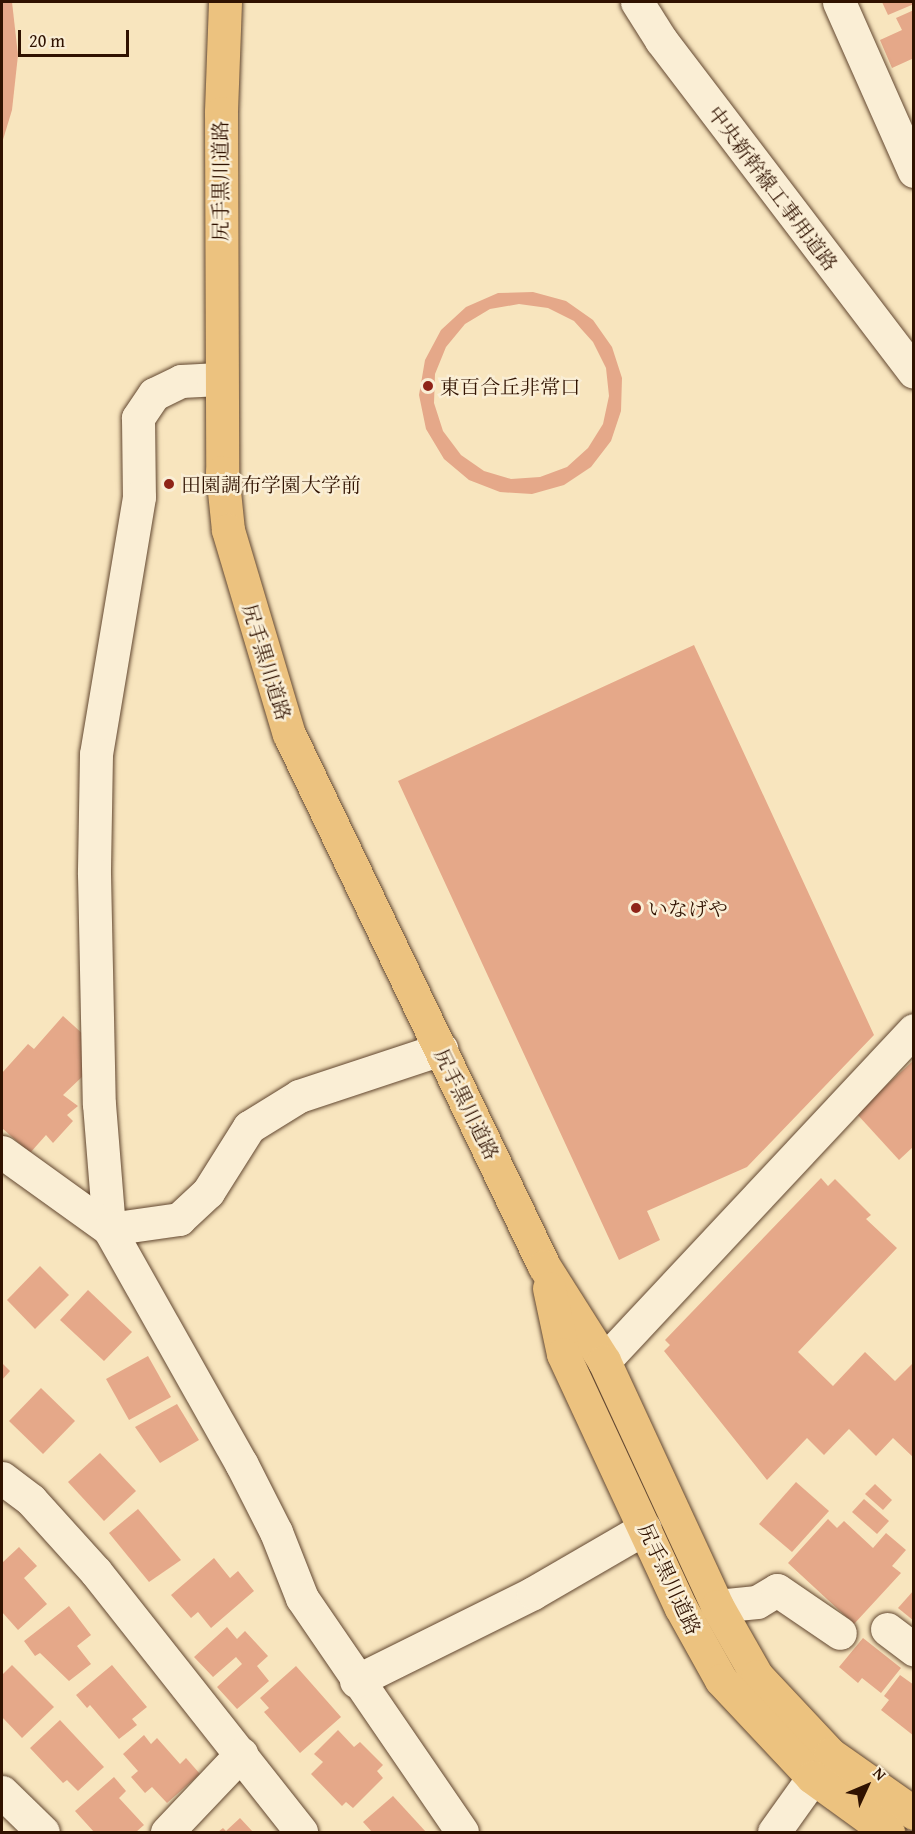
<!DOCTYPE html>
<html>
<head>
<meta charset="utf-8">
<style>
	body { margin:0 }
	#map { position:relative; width:915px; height:1834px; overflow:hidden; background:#f8e5be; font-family:"Gentium Book Plus","Noto Serif JP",serif }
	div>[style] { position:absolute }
	.building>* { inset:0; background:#e5a889 }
	.roads { filter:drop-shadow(0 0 2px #624730) drop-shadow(0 0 2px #624730) }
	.minor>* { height:33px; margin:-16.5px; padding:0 16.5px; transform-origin:16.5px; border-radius:16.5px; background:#faeed5 }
	.major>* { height:33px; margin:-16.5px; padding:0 16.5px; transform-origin:16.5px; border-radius:16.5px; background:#ecc27f }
	.dots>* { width:16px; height:16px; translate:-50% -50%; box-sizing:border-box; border:3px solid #faeed5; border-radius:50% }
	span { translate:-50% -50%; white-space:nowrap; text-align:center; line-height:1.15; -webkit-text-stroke:5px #faeed5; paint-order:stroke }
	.street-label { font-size:20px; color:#301200 }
	.poi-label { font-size:20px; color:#301200 }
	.left { translate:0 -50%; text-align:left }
	.frame { position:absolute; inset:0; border:3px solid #301200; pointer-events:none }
	.north { position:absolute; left:837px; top:1756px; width:60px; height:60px; -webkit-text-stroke:4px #faeed5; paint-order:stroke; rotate:46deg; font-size:16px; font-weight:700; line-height:24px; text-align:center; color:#301200 }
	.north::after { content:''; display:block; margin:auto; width:21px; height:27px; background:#301200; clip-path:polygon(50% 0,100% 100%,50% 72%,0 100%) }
	.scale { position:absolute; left:18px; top:30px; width:111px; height:27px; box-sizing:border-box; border:3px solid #301200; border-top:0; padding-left:8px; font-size:18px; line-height:21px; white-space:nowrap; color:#301200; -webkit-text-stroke:4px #faeed5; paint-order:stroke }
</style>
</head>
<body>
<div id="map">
	<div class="building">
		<i style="clip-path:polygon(2px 2px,12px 2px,18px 55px,12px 110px,2px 143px)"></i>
		<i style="clip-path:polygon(882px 2px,914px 2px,914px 4px,888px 15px)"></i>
		<i style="clip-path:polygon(914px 10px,914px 58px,892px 68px,880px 40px,902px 30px,896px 18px)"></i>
		<i style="clip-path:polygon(evenodd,533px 292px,566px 301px,593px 320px,612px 347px,622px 378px,621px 411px,611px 441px,591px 467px,564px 485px,532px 494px,500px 492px,469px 480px,444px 459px,426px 429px,419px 395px,425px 360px,441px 330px,466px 307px,498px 293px,533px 292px,519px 304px,548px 308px,574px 321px,593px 342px,606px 368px,609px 396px,603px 424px,588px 448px,567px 467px,540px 477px,511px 479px,484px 471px,461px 455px,443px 431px,434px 403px,435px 374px,446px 347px,465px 324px,490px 309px,519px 304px)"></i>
		<i style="clip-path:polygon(694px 645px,874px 1035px,747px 1167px,647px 1211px,660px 1240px,619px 1260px,398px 781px)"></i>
		<i style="clip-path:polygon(63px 1016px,84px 1035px,84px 1075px,63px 1095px,78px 1106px,67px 1115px,73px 1121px,53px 1143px,46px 1135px,30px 1153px,2px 1128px,2px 1073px,28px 1044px,34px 1049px)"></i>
		<i style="clip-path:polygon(914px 1060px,914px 1146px,899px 1160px,856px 1113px)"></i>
		<i style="clip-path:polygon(821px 1178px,828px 1186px,835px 1179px,871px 1215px,866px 1219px,897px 1248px,798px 1352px,833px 1386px,865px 1352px,895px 1381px,914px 1362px,914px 1458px,893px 1438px,876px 1456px,849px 1429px,824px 1455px,807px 1438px,767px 1480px,664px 1351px,670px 1345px,665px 1340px)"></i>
		<i style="clip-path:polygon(40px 1266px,69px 1295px,35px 1329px,7px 1300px)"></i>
		<i style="clip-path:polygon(88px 1290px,132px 1332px,104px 1361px,60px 1320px)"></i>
		<i style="clip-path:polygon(148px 1356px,171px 1397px,129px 1420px,106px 1379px)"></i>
		<i style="clip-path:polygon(2px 1363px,10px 1371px,2px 1380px)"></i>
		<i style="clip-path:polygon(41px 1388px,75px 1421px,43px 1454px,9px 1421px)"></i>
		<i style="clip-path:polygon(177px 1404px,199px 1440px,160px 1463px,135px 1427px)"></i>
		<i style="clip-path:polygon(100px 1453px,136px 1491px,104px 1521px,68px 1482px)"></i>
		<i style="clip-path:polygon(796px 1482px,829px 1511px,792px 1552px,759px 1524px)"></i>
		<i style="clip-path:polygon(875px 1484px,892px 1500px,883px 1510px,865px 1494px)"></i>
		<i style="clip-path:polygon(864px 1499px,889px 1521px,877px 1534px,852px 1512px)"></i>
		<i style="clip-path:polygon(138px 1509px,181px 1560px,149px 1582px,109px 1533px)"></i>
		<i style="clip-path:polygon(828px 1519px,837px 1528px,844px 1521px,873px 1548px,886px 1533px,906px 1550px,892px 1566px,901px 1573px,854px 1624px,788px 1563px)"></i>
		<i style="clip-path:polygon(19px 1547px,37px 1566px,24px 1578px,47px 1604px,18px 1630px,2px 1612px,2px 1563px)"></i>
		<i style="clip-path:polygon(214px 1558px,230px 1578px,238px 1571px,254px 1591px,211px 1628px,198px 1612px,191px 1618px,171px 1595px)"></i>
		<i style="clip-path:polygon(914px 1590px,914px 1621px,898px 1608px)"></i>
		<i style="clip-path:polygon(69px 1606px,91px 1635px,77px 1646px,91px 1664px,69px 1681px,40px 1653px,35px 1656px,24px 1641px)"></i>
		<i style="clip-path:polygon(227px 1627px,237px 1639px,245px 1631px,268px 1656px,257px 1666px,269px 1681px,237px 1709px,217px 1687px,242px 1664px,236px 1657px,213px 1677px,194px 1657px)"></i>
		<i style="clip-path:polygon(863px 1638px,901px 1668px,881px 1693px,862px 1678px,858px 1683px,839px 1667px)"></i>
		<i style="clip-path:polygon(12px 1665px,54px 1707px,22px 1738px,2px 1717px,2px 1675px)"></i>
		<i style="clip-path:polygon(112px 1665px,147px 1707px,132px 1719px,137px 1725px,119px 1739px,90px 1705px,87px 1708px,76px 1695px)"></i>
		<i style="clip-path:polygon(296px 1666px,341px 1717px,300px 1753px,264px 1712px,269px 1708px,260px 1698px)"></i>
		<i style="clip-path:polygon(900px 1675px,914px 1685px,914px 1736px,881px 1710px,889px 1700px,884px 1696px)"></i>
		<i style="clip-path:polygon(60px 1720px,104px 1767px,78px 1791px,67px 1780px,63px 1783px,30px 1748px)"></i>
		<i style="clip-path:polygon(338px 1730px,354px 1747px,360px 1742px,383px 1765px,377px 1771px,383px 1778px,353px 1808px,346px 1802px,342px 1806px,311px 1774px,323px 1762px,314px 1754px)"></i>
		<i style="clip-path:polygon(144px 1735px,151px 1744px,157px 1738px,180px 1764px,186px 1758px,200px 1774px,167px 1803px,152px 1787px,145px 1793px,131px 1777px,138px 1771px,123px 1754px)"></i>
		<i style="clip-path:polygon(114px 1777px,126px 1791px,119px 1798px,144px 1825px,136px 1832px,94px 1832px,75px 1811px)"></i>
		<i style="clip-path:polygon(393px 1796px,426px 1832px,372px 1832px,363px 1822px)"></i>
		<i style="clip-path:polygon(240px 1818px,253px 1832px,218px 1832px,223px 1828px,226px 1831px)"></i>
	</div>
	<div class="roads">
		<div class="minor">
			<i style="left:637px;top:2px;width:45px;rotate:57.7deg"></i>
			<i style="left:661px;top:40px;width:417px;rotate:52.7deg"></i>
			<i style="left:839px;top:2px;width:185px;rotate:66.1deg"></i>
			<i style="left:219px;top:379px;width:38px;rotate:177deg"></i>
			<i style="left:181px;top:381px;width:30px;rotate:154deg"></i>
			<i style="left:154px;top:394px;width:29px;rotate:124deg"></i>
			<i style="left:138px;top:418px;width:79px;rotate:89.3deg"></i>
			<i style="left:139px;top:497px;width:261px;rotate:99.5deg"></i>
			<i style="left:96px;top:754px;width:120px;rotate:91deg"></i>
			<i style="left:94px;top:874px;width:230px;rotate:88.8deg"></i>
			<i style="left:99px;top:1104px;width:125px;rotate:85.4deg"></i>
			<i style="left:109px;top:1229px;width:269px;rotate:60.6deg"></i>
			<i style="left:241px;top:1463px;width:77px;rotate:63.1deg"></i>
			<i style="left:276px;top:1532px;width:71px;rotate:68.5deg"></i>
			<i style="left:302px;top:1598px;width:283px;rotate:55.6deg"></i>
			<i style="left:2px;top:1152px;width:132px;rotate:35.7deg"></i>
			<i style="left:109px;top:1229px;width:71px;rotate:-8.1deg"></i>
			<i style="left:179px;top:1219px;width:40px;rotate:-43deg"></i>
			<i style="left:208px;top:1192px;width:77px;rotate:-57.8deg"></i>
			<i style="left:249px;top:1127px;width:59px;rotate:-31.8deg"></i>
			<i style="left:299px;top:1096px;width:150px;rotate:-18.3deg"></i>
			<i style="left:604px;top:1361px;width:453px;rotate:-46.9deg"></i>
			<i style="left:2px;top:1478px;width:36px;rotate:37deg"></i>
			<i style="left:31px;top:1500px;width:97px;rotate:47.9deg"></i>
			<i style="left:96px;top:1572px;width:331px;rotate:51.7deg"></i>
			<i style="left:717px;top:1606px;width:40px;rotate:-5.7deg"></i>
			<i style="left:757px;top:1602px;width:23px;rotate:-31deg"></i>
			<i style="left:777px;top:1590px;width:76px;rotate:34.3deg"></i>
			<i style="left:887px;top:1629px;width:34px;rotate:37deg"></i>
			<i style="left:356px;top:1681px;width:198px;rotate:-26.4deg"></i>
			<i style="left:533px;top:1593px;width:129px;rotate:-30.1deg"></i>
			<i style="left:2px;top:1792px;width:57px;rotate:44.3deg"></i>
			<i style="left:167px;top:1832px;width:108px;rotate:-46.5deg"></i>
			<i style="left:774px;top:1832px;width:95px;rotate:-54.5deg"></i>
		</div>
		<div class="major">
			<i style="left:225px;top:2px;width:111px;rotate:92.1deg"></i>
			<i style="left:221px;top:113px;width:359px;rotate:89.8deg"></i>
			<i style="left:222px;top:472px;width:58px;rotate:84.1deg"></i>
			<i style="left:228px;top:530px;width:213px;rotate:73.4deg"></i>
			<i style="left:289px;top:734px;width:590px;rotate:64.39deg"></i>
			<i style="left:544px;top:1266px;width:112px;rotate:57.7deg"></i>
			<i style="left:604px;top:1361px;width:270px;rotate:65.2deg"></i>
			<i style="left:717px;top:1606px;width:81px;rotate:60.3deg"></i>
			<i style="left:757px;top:1676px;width:107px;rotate:46.9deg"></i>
			<i style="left:830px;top:1754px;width:103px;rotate:35.1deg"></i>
			<i style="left:549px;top:1288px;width:67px;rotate:78deg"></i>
			<i style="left:563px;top:1354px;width:280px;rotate:65.1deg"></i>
			<i style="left:681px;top:1608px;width:82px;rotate:60.9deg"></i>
			<i style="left:721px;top:1680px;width:133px;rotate:46.8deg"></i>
			<i style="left:812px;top:1777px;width:94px;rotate:35.9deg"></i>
		</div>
	</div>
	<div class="dots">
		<i style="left:428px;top:386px;background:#8f2418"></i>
		<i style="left:169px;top:484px;background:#8f2418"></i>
		<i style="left:636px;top:908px;background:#8f2418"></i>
	</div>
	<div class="street-label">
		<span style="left:220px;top:181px;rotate:-90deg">尻手黒川道路</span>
		<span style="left:773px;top:188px;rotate:53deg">中央新幹線工事用道路</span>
		<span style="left:267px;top:662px;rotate:73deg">尻手黒川道路</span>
		<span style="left:467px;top:1104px;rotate:64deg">尻手黒川道路</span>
		<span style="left:670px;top:1579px;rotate:65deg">尻手黒川道路</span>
	</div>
	<div class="poi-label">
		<span class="left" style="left:440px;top:386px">東百合丘非常口</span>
		<span class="left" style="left:181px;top:484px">田園調布学園大学前</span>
		<span class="left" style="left:648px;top:908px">いなげや</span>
	</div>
	<div class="frame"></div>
	<div class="north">N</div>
	<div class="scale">20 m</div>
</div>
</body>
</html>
